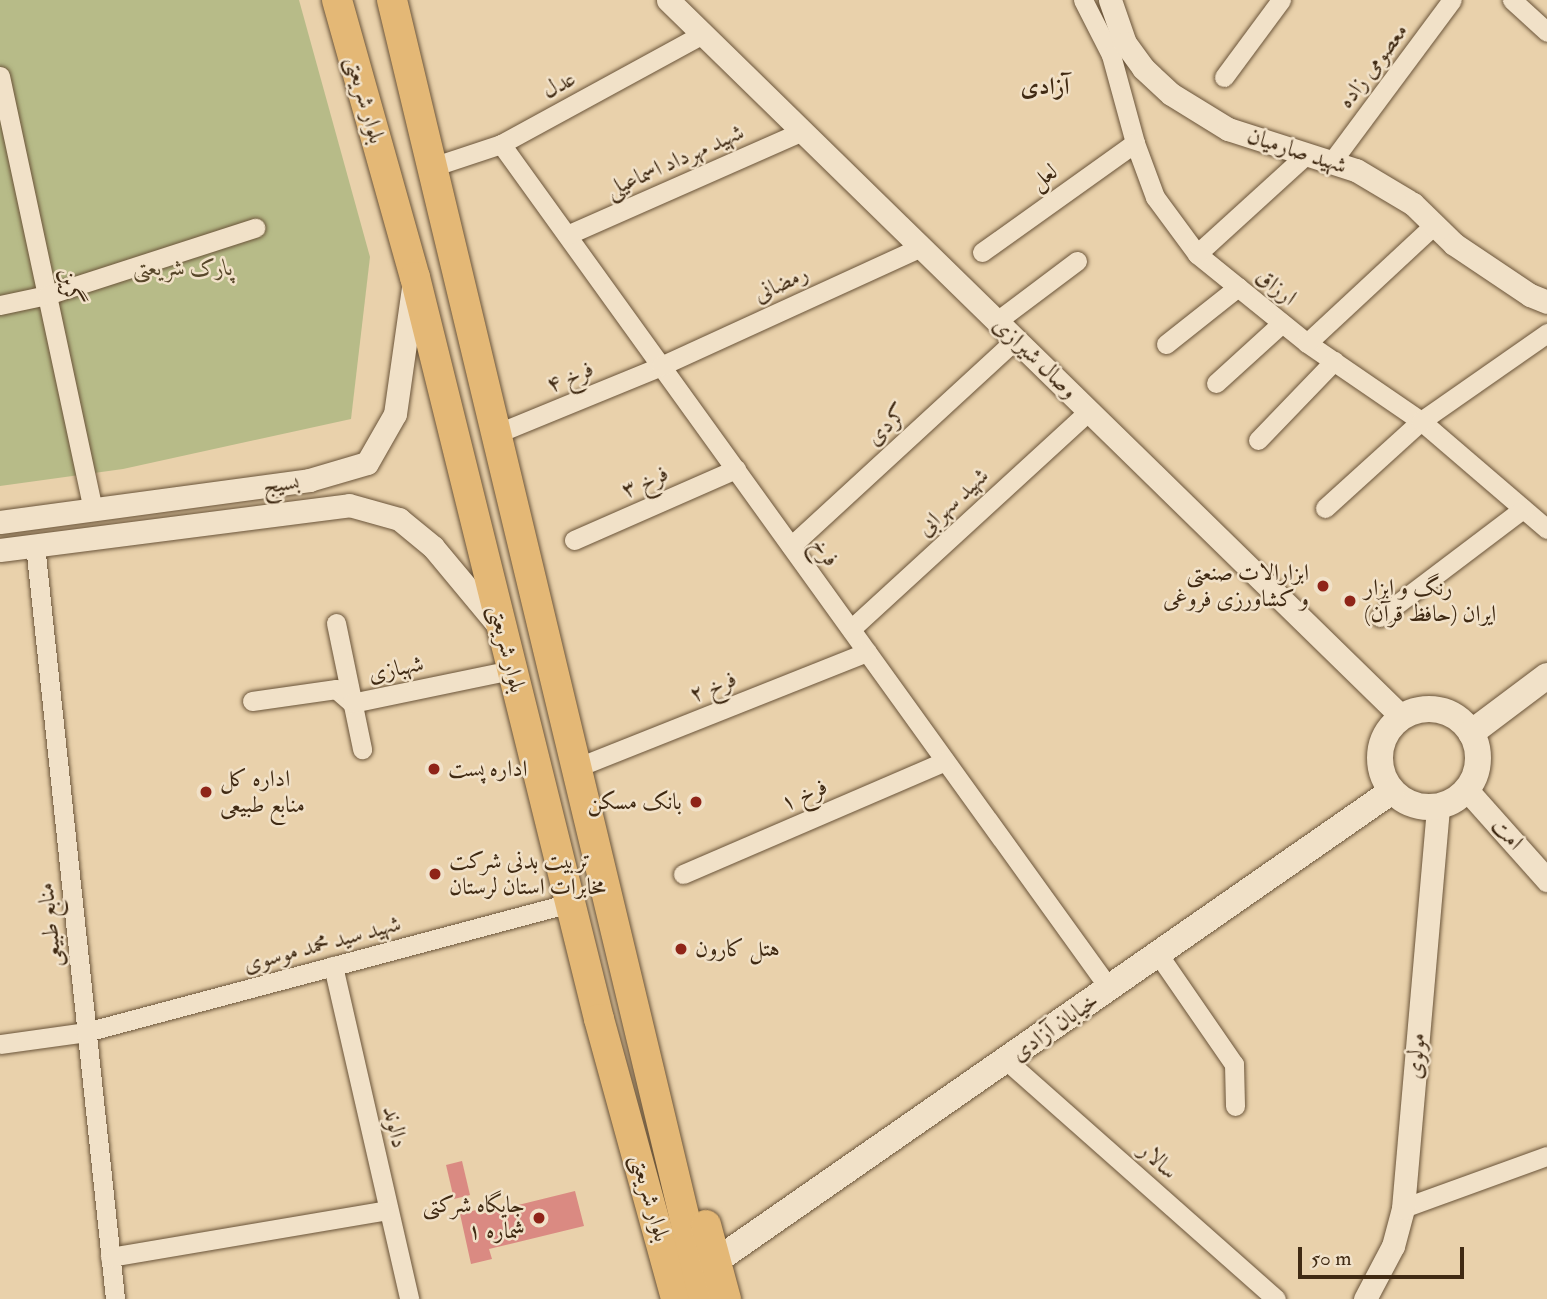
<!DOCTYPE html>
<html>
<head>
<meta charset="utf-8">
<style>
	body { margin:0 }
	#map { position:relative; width:1547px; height:1299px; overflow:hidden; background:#e9d1ab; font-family:"IM FELL Double Pica",Amiri,serif }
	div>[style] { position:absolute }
	.green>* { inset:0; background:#b7bb88 }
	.building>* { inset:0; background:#da8a82 }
	.roads { filter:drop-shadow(0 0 2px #6a5439) drop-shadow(0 0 2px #6a5439) }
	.minor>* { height:19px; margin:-9.5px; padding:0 9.5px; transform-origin:9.5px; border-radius:9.5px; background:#f1e1c8 }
	.tertiary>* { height:23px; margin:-11.5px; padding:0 11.5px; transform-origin:11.5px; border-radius:11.5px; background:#f1e1c8 }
	.secondary>* { height:26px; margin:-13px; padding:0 13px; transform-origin:13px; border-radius:13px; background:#f1e1c8 }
	.secondary>.ring { margin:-13px; padding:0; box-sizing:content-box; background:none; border:26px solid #f1e1c8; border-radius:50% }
	.primary>* { height:30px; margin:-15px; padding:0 15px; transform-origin:15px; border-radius:15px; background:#e4b876 }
	.dots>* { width:19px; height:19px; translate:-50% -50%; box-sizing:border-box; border:4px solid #f1e1c8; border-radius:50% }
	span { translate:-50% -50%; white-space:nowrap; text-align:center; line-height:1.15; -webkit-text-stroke:5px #f1e1c8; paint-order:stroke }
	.street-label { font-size:23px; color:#402a13 }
	.park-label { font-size:23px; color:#58472a; font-style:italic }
	.poi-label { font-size:23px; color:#402a13 }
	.right { translate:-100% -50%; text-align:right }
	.left { translate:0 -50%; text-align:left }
	.neighbourhood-label { font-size:24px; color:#402a13; font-weight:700 }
	.scale { position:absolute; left:1298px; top:1247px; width:166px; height:32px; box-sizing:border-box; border:4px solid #402a13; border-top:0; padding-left:9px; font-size:21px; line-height:24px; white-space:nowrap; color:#402a13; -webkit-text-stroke:5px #f1e1c8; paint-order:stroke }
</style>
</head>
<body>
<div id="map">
	<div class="green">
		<i style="clip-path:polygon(0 0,299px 0,370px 257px,351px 419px,123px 469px,0 486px)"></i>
	</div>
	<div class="building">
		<i style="clip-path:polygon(462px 1161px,470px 1195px,454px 1199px,446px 1165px)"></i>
		<i style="clip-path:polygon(575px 1191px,584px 1226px,489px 1249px,492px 1259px,471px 1264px,460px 1214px,480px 1209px,481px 1214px)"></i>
	</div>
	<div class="roads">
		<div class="minor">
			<i style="left:1083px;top:0;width:62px;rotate:63deg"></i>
			<i style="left:1111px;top:55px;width:91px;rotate:74.7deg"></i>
			<i style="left:1135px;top:143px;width:58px;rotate:69.7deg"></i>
			<i style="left:1155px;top:197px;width:71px;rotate:53.6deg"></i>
			<i style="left:1197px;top:254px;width:141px;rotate:39deg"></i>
			<i style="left:1307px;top:343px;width:138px;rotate:34.4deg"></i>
			<i style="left:1421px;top:421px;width:166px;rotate:40.6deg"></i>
			<i style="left:1512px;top:0;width:47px;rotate:42.4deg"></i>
			<i style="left:0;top:76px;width:442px;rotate:77.9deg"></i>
			<i style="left:1224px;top:77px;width:96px;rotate:-53.5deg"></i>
			<i style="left:501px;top:144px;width:1040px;rotate:54.23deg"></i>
			<i style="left:1333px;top:160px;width:199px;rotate:-53.4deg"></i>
			<i style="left:432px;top:167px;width:73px;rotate:-18.4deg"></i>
			<i style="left:501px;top:144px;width:230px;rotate:-28.6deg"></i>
			<i style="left:567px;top:235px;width:258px;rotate:-23.8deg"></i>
			<i style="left:982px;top:252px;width:188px;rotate:-35.5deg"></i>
			<i style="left:1197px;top:254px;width:149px;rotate:-42.3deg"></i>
			<i style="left:0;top:305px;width:48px;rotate:-12deg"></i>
			<i style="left:47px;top:295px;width:219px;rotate:-17.9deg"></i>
			<i style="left:997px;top:321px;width:100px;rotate:-36.9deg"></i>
			<i style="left:1307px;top:343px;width:173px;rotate:-42.9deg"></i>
			<i style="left:1166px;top:344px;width:92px;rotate:-38.4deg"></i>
			<i style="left:1216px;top:383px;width:89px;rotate:-42.3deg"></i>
			<i style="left:498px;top:433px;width:176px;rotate:-22.3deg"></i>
			<i style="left:661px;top:366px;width:286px;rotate:-24.6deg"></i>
			<i style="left:1258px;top:440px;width:110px;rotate:-46.1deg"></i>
			<i style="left:1325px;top:508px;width:130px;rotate:-42.2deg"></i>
			<i style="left:1421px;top:421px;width:154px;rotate:-34.9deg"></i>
			<i style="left:574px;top:540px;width:177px;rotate:-23.7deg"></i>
			<i style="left:35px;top:545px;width:758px;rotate:83.94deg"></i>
			<i style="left:791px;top:546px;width:306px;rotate:-42.6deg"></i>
			<i style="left:1380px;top:617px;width:179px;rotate:-37.1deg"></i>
			<i style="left:336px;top:623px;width:129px;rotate:78.3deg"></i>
			<i style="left:851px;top:629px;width:323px;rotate:-42.5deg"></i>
			<i style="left:252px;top:701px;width:85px;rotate:-8.1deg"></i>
			<i style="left:336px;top:689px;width:21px;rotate:41deg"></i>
			<i style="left:352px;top:703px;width:163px;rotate:-11.7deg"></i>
			<i style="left:578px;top:767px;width:311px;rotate:-21.7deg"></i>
			<i style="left:683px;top:874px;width:285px;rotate:-23.3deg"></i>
			<i style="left:1158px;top:954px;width:134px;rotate:55.4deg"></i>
			<i style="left:1234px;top:1064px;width:42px;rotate:88.6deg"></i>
			<i style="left:333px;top:966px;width:342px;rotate:77.1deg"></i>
			<i style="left:0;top:1044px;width:87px;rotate:-7.9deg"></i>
			<i style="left:86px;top:1032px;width:501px;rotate:-14.92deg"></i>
			<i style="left:1007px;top:1061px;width:359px;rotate:41.5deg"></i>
			<i style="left:1403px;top:1208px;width:153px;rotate:-19.9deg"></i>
			<i style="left:110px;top:1257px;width:282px;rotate:-9.6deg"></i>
		</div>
		<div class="tertiary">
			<i style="left:668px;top:0;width:1026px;rotate:44.33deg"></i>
			<i style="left:1110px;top:0;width:46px;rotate:70.8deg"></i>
			<i style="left:1125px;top:43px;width:31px;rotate:54deg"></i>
			<i style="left:1143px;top:68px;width:38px;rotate:43deg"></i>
			<i style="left:1171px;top:94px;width:67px;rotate:31.6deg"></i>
			<i style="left:1228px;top:129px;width:134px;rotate:17.8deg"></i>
			<i style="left:1356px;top:170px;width:66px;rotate:30.8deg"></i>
			<i style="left:1413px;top:204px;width:57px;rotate:44.3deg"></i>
			<i style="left:1454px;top:244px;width:92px;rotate:33.9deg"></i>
			<i style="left:1530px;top:295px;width:18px;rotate:22deg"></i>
			<i style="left:0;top:522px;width:312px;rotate:-7.7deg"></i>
			<i style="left:309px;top:480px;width:60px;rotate:-16.3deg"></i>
			<i style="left:367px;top:463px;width:56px;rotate:-60.3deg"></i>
			<i style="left:395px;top:414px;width:128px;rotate:-81.9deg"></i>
			<i style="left:0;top:550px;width:352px;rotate:-7.3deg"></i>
			<i style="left:349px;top:505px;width:52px;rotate:15.6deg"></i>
			<i style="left:399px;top:519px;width:44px;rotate:39.5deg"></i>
			<i style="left:433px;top:547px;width:102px;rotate:50.2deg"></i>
			<i style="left:1466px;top:789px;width:122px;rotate:48.3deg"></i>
			<i style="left:1365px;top:1299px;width:60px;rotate:-62.2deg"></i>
			<i style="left:1393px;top:1246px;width:39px;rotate:-75deg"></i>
			<i style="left:1403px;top:1208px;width:404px;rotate:-85deg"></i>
		</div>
		<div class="secondary">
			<i class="ring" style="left:1380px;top:709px;width:72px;height:72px"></i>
			<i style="left:1471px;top:733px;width:95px;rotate:-36.9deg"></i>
			<i style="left:716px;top:1261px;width:823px;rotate:-34.81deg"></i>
		</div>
		<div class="primary">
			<i style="left:337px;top:0;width:288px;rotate:74.3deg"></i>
			<i style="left:415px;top:277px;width:764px;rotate:76.07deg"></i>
			<i style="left:599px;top:1019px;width:290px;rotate:74.6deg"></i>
			<i style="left:392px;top:0;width:1336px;rotate:76.49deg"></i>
			<i style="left:706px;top:1225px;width:77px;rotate:74.9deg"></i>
		</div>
	</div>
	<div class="dots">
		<i style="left:1323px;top:586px;background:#8f2418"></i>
		<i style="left:1350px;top:601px;background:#8f2418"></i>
		<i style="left:434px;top:769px;background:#8f2418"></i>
		<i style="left:206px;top:792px;background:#8f2418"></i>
		<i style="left:696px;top:802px;background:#8f2418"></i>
		<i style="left:435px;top:874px;background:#8f2418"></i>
		<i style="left:681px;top:949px;background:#8f2418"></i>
		<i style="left:539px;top:1218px;background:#8f2418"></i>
	</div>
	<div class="street-label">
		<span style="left:1373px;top:66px;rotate:-53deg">معصومی زاده</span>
		<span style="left:559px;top:85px;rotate:-28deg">عدل</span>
		<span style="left:365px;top:100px;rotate:74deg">بلوار شریعتی</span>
		<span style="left:1297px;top:151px;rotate:18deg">شهید صارمیان</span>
		<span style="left:675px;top:161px;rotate:-24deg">شهید مهرداد اسماعیلی</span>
		<span style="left:1044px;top:177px;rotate:-35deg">لعل</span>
		<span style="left:781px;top:284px;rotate:-25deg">رمضانی</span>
		<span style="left:70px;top:287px;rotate:78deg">گرین</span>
		<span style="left:1276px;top:287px;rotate:39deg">ارزاق</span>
		<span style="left:1035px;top:358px;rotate:44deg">وصال شیرازی</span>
		<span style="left:570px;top:377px;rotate:-22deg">فرخ ۴</span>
		<span style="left:887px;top:425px;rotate:-43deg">کردی</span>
		<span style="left:645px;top:482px;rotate:-24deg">فرخ ۳</span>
		<span style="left:281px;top:484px;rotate:-8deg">بسیج</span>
		<span style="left:953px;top:502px;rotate:-43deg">شهید سهرابی</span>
		<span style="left:825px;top:552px;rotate:54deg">فرخ</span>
		<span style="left:507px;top:649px;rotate:76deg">بلوار شریعتی</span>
		<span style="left:396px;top:669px;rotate:-12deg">شهبازی</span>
		<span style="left:713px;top:687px;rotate:-22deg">فرخ ۲</span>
		<span style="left:804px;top:795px;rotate:-23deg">فرخ ۱</span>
		<span style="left:1507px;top:834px;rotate:47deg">امت</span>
		<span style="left:50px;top:925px;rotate:-96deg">منابع طبیعی</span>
		<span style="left:322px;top:944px;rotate:-15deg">شهید سید محمد موسوی</span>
		<span style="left:1055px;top:1027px;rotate:-35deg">خیابان آزادی</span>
		<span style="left:1416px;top:1056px;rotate:-85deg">مولوی</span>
		<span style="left:395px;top:1127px;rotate:77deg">دالوند</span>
		<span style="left:1158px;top:1161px;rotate:42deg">سالار</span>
		<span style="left:650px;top:1198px;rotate:74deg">بلوار شریعتی</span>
	</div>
	<div class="park-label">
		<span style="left:183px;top:268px">پارک شریعتی</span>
	</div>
	<div class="poi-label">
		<span class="right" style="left:1309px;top:586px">ابزارالات صنعتی<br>و کشاورزی فروغی</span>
		<span class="left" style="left:1364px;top:601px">رنگ و ابزار<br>ایران (حافظ قرآن)</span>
		<span class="left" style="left:448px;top:769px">اداره پست</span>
		<span class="left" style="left:220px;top:792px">اداره کل<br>منابع طبیعی</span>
		<span class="right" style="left:682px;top:802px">بانک مسکن</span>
		<span class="left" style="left:449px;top:874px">تربیت بدنی شرکت<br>مخابرات استان لرستان</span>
		<span class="left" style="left:695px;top:949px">هتل کارون</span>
		<span class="right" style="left:525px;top:1218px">جایگاه شرکتی<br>شماره ۱</span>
	</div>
	<div class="neighbourhood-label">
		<span style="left:1045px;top:87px">آزادی</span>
	</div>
	<div class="scale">50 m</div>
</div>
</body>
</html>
